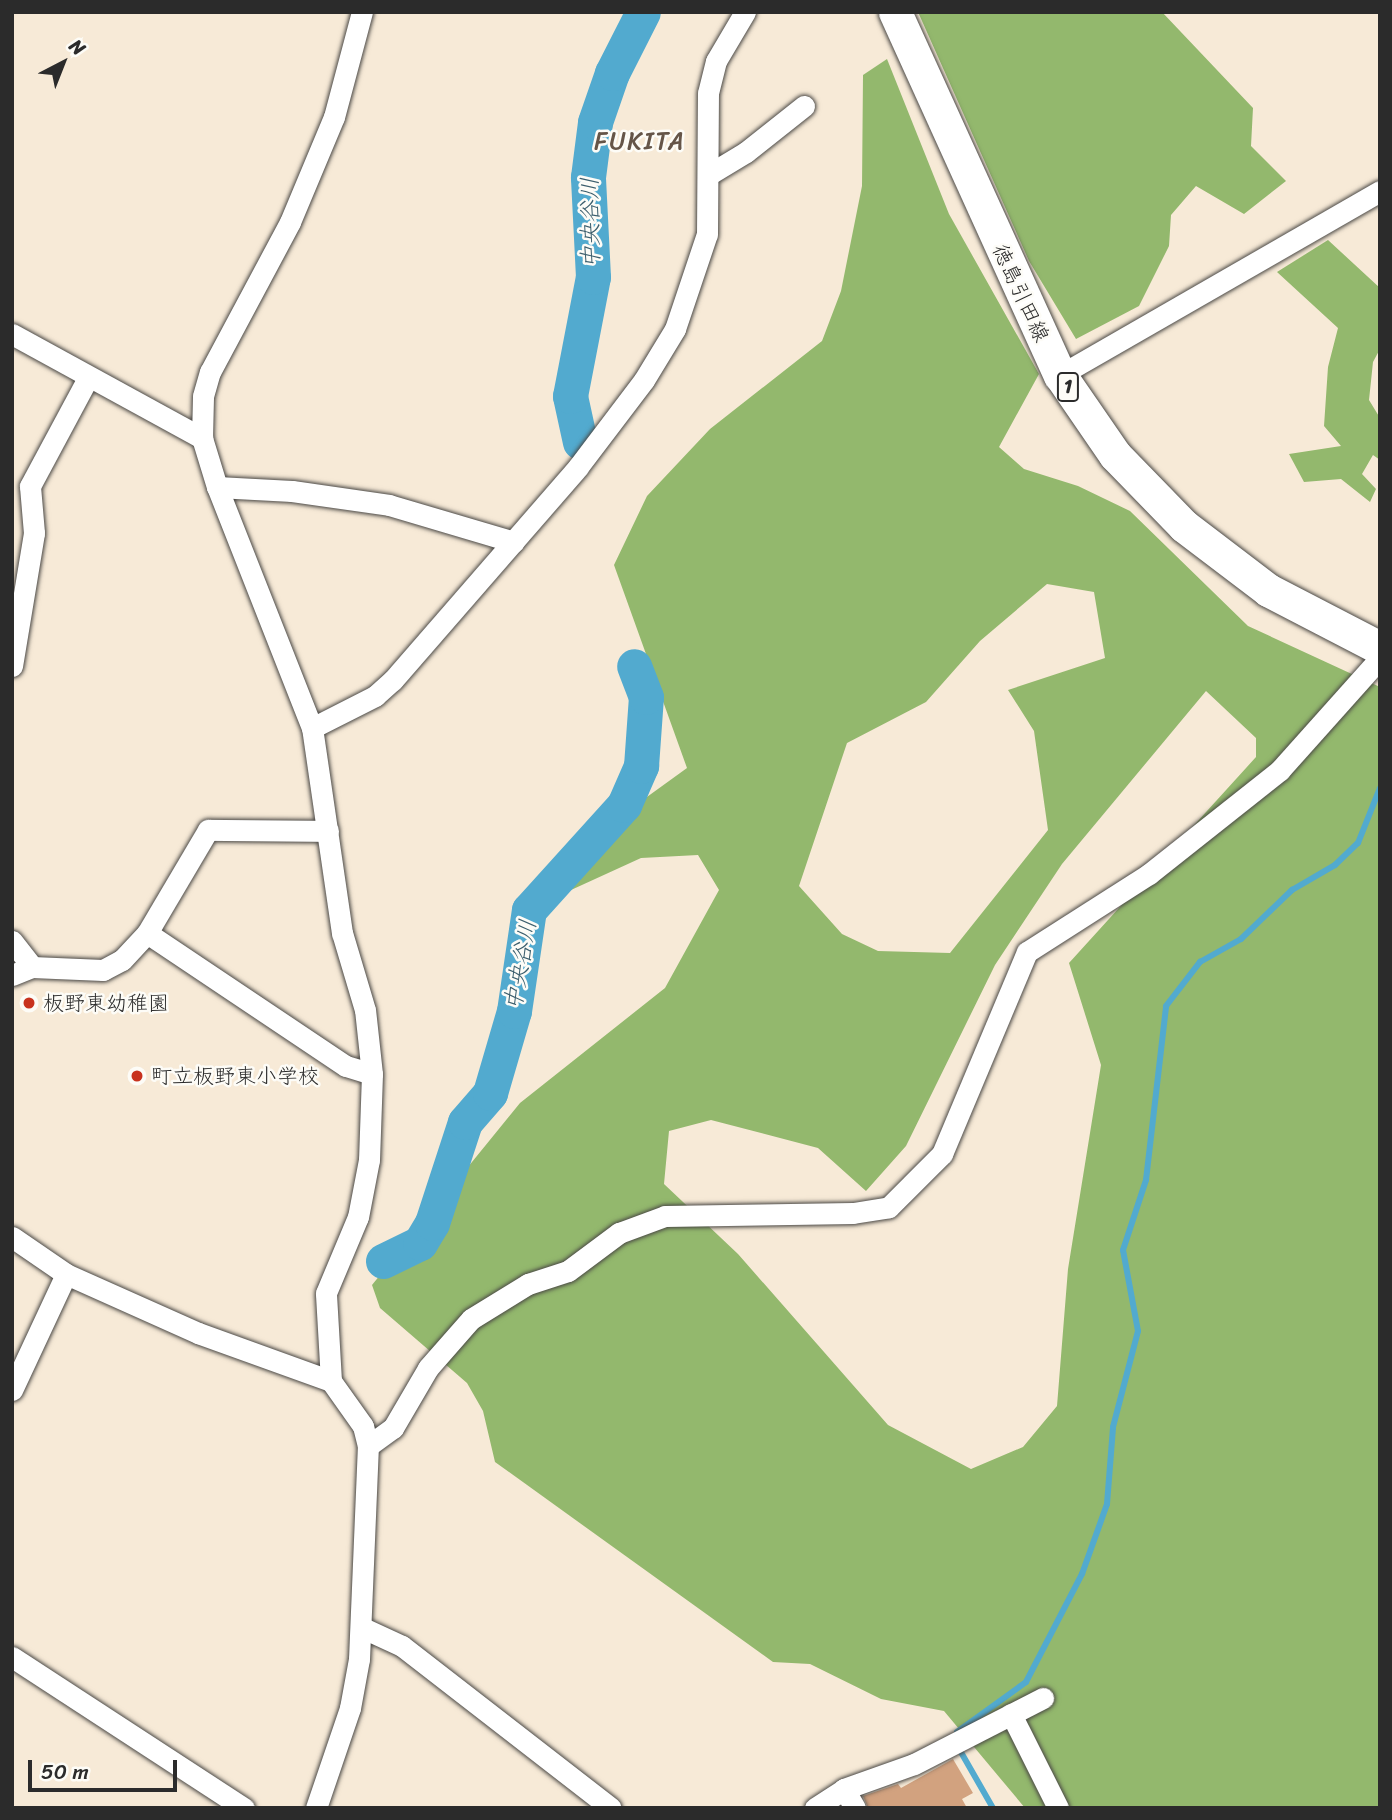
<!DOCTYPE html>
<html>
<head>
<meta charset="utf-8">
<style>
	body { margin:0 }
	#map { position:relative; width:1392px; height:1820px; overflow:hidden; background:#f7ead7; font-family:Sriracha,"Klee One",sans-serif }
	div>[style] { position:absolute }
	.forest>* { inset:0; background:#93b86d }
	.stream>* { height:6px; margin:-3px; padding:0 3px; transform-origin:3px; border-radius:3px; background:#52aacf }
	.river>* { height:35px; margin:-17.5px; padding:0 17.5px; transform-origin:17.5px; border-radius:17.5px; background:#52aacf }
	.building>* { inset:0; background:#d2a27f }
	.roads { filter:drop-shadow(0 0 2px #4a4845) drop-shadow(0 0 2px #4a4845) }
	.minor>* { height:21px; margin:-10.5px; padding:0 10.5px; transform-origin:10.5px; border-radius:10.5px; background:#fff }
	.primary>* { height:33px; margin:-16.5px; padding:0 16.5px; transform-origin:16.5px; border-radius:16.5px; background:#fff }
	.dots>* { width:19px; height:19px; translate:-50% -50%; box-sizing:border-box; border:4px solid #fdfcf7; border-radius:50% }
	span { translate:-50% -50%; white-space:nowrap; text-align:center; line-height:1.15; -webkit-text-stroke:5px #fdfcf7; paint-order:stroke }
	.shield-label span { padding:2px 5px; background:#fdfcf7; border:2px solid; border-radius:5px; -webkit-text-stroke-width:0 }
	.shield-label { font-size:19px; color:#2b2b2b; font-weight:700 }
	.street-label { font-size:21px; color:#2b2b2b }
	.poi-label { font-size:21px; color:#2b2b2b }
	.left { translate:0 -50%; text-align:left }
	.water-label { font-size:23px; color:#3b5e6d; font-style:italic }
	.quarter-label { font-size:24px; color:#655548; letter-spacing:2px }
	.frame { position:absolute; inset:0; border:14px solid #2b2b2b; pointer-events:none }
	.north { position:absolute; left:28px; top:28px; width:70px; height:70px; -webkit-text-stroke:5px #fdfcf7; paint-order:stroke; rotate:42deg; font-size:19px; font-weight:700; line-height:28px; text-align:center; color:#2b2b2b }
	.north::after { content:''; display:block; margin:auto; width:24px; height:32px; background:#2b2b2b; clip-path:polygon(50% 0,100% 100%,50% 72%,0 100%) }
	.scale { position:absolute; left:28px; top:1760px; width:149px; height:32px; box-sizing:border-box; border:4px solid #2b2b2b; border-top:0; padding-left:9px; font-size:21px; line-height:24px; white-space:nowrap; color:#2b2b2b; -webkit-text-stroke:5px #fdfcf7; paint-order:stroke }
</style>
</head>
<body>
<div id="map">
	<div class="forest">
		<i style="clip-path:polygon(918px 12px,1162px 12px,1253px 108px,1251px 146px,1286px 181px,1244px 214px,1196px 186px,1171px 215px,1169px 246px,1139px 306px,1076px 339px,1029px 261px)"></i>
		<i style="clip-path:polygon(evenodd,887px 59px,949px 214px,1039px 374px,999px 447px,1024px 469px,1078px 486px,1130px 511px,1248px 626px,1380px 687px,1380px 1808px,1025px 1808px,944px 1711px,881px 1699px,810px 1664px,773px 1662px,495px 1462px,483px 1411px,467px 1383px,380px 1308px,372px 1285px,520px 1103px,665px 988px,719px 890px,698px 855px,641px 858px,571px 890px,557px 862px,687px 768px,614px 565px,647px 496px,710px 429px,822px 341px,841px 291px,862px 186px,863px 75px,887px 59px,1047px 584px,1094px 592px,1105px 658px,1008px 690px,1034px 731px,1048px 830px,950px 953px,878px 951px,842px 934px,799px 886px,847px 743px,926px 702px,980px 641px,1047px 584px,887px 59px,1206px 691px,1256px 738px,1256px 757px,1069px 963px,1101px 1065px,1068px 1269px,1057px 1406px,1023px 1447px,971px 1469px,888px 1425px,738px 1254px,664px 1184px,669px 1131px,711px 1120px,818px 1148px,866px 1191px,906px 1146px,995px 965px,1062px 864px,1206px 691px)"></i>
		<i style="clip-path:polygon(1328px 240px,1380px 288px,1380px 349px,1373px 362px,1369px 400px,1380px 418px,1380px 460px,1373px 455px,1362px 474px,1376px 489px,1370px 502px,1341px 479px,1304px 482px,1289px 454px,1341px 446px,1324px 426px,1328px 367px,1338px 328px,1277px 272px)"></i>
	</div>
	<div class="stream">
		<i style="left:957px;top:1732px;width:85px;rotate:-35.9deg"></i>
		<i style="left:1026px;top:1682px;width:122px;rotate:-62.6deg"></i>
		<i style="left:1082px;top:1574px;width:74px;rotate:-70.3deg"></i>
		<i style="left:1107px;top:1504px;width:77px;rotate:-85.5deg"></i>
		<i style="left:1113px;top:1427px;width:99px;rotate:-75.4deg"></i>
		<i style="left:1138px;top:1331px;width:82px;rotate:-100.5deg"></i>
		<i style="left:1123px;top:1250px;width:74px;rotate:-71.8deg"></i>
		<i style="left:1146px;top:1180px;width:175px;rotate:-83.4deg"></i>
		<i style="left:1166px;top:1006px;width:56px;rotate:-52.3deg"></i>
		<i style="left:1200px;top:962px;width:47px;rotate:-29.3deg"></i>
		<i style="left:1241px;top:939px;width:71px;rotate:-43.9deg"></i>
		<i style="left:1292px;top:890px;width:50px;rotate:-30.2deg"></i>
		<i style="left:1335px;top:865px;width:32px;rotate:-44deg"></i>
		<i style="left:1358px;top:843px;width:59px;rotate:-68.2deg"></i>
		<i style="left:958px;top:1747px;width:70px;rotate:60.2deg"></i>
	</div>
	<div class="river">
		<i style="left:580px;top:442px;width:47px;rotate:-102.3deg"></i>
		<i style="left:570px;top:396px;width:121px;rotate:-79.1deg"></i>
		<i style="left:593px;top:277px;width:100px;rotate:-92.9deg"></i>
		<i style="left:588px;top:177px;width:55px;rotate:-82.7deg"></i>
		<i style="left:595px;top:122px;width:52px;rotate:-70.9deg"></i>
		<i style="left:612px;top:73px;width:68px;rotate:-63.1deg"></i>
		<i style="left:383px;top:1261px;width:41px;rotate:-25.9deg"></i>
		<i style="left:420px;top:1243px;width:23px;rotate:-59deg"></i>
		<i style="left:432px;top:1223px;width:106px;rotate:-71.9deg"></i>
		<i style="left:465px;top:1122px;width:38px;rotate:-49deg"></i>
		<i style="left:490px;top:1093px;width:85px;rotate:-73.7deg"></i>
		<i style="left:514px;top:1011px;width:102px;rotate:-81.6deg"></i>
		<i style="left:529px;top:910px;width:142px;rotate:-47.9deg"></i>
		<i style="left:624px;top:805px;width:43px;rotate:-66.4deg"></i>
		<i style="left:641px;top:766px;width:69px;rotate:-85.9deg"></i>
		<i style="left:646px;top:697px;width:33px;rotate:-111deg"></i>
	</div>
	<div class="building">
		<i style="clip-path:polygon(953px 1759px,973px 1793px,962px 1799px,967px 1808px,868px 1808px,863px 1796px,898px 1784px,901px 1788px)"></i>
	</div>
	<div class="roads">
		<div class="minor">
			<i style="left:708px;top:175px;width:44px;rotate:-31.2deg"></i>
			<i style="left:746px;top:152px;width:74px;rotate:-38.4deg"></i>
			<i style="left:12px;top:334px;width:217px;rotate:28.7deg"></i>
			<i style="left:1060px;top:375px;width:369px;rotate:-29.9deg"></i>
			<i style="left:217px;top:487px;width:75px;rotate:3.1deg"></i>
			<i style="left:292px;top:491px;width:98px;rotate:8.2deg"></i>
			<i style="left:389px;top:505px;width:130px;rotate:16.5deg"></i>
			<i style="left:12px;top:666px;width:135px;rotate:-80.6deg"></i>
			<i style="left:34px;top:533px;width:47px;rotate:-94.9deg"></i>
			<i style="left:30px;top:486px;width:123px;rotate:-61.8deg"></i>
			<i style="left:312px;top:728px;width:71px;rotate:-26.9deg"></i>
			<i style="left:375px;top:696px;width:24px;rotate:-42deg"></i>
			<i style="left:393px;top:680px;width:282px;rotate:-49deg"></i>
			<i style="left:578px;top:467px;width:109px;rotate:-52.8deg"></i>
			<i style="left:644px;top:380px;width:60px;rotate:-58.7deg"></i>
			<i style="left:675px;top:329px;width:100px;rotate:-71.4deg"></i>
			<i style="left:707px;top:234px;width:141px;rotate:-89.6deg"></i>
			<i style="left:708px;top:93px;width:33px;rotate:-76deg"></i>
			<i style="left:716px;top:61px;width:57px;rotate:-59.4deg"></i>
			<i style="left:328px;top:831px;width:120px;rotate:-179.5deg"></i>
			<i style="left:208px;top:830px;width:120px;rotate:120.6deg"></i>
			<i style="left:147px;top:933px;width:239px;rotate:33.8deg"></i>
			<i style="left:346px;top:1066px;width:27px;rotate:17deg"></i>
			<i style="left:12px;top:941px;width:33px;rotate:52deg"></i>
			<i style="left:12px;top:975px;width:22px;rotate:-22deg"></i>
			<i style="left:32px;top:967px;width:71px;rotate:2.4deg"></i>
			<i style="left:103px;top:970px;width:21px;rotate:-28deg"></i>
			<i style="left:122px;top:960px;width:37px;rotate:-47deg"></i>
			<i style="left:12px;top:1237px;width:65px;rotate:34.4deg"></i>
			<i style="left:66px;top:1274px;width:145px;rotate:24.1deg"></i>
			<i style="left:198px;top:1333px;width:141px;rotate:19.8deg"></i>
			<i style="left:331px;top:1381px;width:55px;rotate:54.6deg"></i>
			<i style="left:363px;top:1426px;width:21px;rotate:76deg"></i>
			<i style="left:331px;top:1381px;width:88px;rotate:-93.3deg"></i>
			<i style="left:326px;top:1293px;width:82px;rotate:-67.2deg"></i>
			<i style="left:358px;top:1217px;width:58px;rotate:-79.1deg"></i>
			<i style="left:369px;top:1160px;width:86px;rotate:-88deg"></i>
			<i style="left:372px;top:1074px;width:64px;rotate:-96.2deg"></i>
			<i style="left:365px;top:1010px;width:80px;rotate:-106.6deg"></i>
			<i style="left:342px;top:933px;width:207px;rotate:-98.3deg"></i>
			<i style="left:312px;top:728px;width:259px;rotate:-111.5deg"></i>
			<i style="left:217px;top:487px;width:51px;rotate:-107deg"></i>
			<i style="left:202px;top:438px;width:42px;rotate:-88.6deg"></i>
			<i style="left:203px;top:396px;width:25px;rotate:-74deg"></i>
			<i style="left:210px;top:372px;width:170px;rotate:-61.9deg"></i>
			<i style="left:290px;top:222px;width:114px;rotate:-67.3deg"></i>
			<i style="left:334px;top:117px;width:109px;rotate:-75.1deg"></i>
			<i style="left:12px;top:1390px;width:128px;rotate:-65deg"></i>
			<i style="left:363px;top:1628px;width:43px;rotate:24.8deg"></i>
			<i style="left:402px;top:1646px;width:264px;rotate:37.8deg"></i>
			<i style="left:12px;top:1657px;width:277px;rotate:33.1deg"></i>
			<i style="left:1011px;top:1714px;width:105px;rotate:63.4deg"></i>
			<i style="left:844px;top:1789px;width:22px;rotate:60deg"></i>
			<i style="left:316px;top:1808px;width:106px;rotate:-71.2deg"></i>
			<i style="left:350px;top:1708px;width:50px;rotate:-79.6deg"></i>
			<i style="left:359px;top:1659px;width:213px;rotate:-87.6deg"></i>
			<i style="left:368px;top:1446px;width:31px;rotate:-36deg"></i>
			<i style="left:393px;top:1428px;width:69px;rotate:-59.7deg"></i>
			<i style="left:428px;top:1368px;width:65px;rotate:-48.7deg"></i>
			<i style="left:471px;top:1319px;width:67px;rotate:-31.6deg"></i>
			<i style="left:528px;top:1284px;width:42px;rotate:-18deg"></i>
			<i style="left:568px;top:1271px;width:64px;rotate:-36.7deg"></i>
			<i style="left:619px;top:1233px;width:49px;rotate:-20.3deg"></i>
			<i style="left:665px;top:1216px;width:188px;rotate:-0.9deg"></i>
			<i style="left:853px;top:1213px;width:36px;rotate:-9deg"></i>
			<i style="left:889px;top:1207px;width:75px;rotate:-45deg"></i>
			<i style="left:942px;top:1154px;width:219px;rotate:-67.2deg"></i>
			<i style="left:1027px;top:952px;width:145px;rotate:-32.6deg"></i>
			<i style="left:1149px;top:874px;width:167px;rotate:-38.4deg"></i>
			<i style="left:1280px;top:770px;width:150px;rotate:-48.2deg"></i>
			<i style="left:815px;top:1808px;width:35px;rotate:-33deg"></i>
			<i style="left:844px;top:1789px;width:74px;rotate:-19.7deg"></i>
			<i style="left:914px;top:1764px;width:145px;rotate:-27.1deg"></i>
		</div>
		<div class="primary">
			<i style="left:895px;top:12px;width:399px;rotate:65.6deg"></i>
			<i style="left:1060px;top:375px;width:97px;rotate:55.5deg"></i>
			<i style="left:1115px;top:455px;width:99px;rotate:45.8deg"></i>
			<i style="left:1184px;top:526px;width:106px;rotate:37.3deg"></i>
			<i style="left:1268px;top:590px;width:126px;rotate:27.4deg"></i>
		</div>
	</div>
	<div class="dots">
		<i style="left:29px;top:1003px;background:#c8321e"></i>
		<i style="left:137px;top:1076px;background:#c8321e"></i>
	</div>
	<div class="shield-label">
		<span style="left:1068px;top:387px">1</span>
	</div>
	<div class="street-label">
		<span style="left:1021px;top:293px;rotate:65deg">徳島引田線</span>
	</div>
	<div class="poi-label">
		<span class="left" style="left:43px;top:1003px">板野東幼稚園</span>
		<span class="left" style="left:151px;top:1076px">町立板野東小学校</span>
	</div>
	<div class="water-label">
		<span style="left:591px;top:223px;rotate:-91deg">中央谷川</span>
		<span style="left:521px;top:965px;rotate:-80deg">中央谷川</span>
	</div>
	<div class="quarter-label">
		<span style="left:640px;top:142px">FUKITA</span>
	</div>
	<div class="frame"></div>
	<div class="north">N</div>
	<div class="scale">50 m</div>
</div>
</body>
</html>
